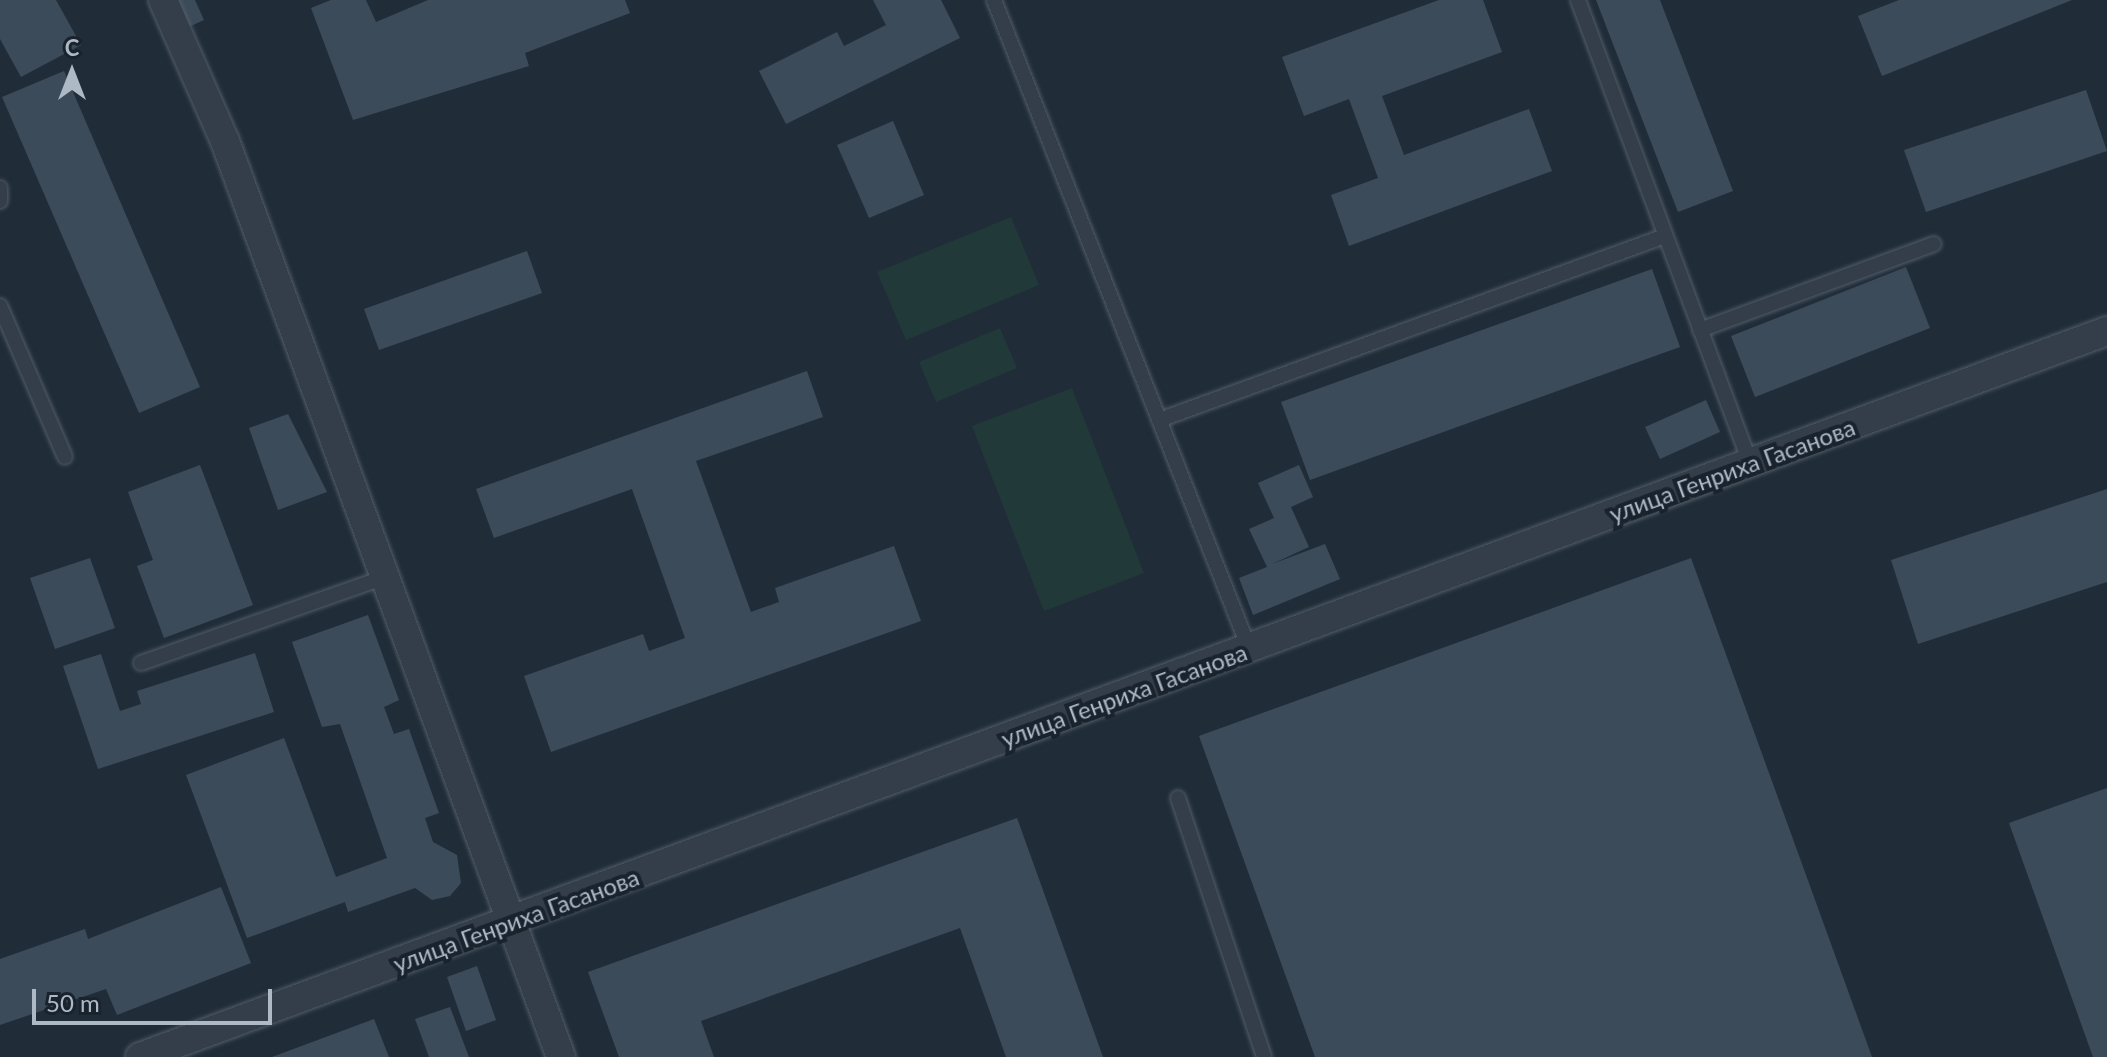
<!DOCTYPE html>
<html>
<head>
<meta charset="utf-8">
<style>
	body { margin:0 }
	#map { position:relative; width:2107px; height:1057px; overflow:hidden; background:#202d39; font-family:Lato,sans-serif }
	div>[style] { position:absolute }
	.green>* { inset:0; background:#22393a }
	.building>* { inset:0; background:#3c4b59 }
	.roads { filter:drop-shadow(0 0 2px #515c67) drop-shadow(0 0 2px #515c67) }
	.service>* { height:14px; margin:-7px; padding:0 7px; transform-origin:7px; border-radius:7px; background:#343e4a }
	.minor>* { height:28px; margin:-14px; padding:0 14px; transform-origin:14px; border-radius:14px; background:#343e4a }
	span { translate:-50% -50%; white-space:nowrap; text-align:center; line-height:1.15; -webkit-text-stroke:8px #19232e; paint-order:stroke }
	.street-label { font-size:24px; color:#aeb9c6 }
	.north { position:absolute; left:32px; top:32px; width:80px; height:80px; -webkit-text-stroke:6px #19232e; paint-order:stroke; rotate:0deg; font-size:22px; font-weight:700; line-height:32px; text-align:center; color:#aeb9c6 }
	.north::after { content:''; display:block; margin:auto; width:28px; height:36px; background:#aeb9c6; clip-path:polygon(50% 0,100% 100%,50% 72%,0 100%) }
	.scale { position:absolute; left:32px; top:989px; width:240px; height:36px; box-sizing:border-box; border:4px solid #aeb9c6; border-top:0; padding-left:10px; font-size:24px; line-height:28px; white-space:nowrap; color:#aeb9c6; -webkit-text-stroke:6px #19232e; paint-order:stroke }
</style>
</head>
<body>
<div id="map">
	<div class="green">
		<i style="clip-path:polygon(1011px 217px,1039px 285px,906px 340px,877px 272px)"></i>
		<i style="clip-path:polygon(1000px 328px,1017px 368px,936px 402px,919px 362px)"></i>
		<i style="clip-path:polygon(1072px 388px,1144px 573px,1044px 611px,972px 426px)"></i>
	</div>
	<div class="building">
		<i style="clip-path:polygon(0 0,56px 0,81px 45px,21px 77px,0 39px)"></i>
		<i style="clip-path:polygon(168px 0,195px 0,204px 20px,182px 30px)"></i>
		<i style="clip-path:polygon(331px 0,366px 0,376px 22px,428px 0,625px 0,630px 13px,525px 53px,529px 66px,353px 120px,311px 8px)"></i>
		<i style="clip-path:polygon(873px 0,941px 0,960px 38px,786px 124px,759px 71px,837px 32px,844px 46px,886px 25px)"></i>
		<i style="clip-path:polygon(1439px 0,1483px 0,1502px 52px,1382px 96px,1404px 155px,1529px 109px,1552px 171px,1349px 246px,1331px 195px,1378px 178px,1349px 99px,1304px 116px,1282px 57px)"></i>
		<i style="clip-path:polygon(1596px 0,1660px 0,1733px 191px,1678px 212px)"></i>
		<i style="clip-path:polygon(1899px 0,2072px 0,1882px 76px,1858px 16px)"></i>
		<i style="clip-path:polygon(64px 71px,200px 387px,139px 413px,2px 97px)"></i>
		<i style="clip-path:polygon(2086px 90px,2107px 151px,1926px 212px,1904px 150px)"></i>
		<i style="clip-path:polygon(893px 121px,924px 195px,869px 218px,837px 145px)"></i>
		<i style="clip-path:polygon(527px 251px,542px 293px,379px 350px,364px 309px)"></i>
		<i style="clip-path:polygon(1906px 267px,1930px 328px,1755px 397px,1731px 336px)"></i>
		<i style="clip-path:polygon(1652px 269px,1680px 347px,1310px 480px,1281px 402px)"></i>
		<i style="clip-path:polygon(807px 371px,823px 417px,696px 461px,751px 612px,779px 602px,775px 588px,894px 546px,921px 621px,551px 752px,524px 676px,643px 634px,649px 651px,685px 638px,632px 489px,494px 538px,476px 489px)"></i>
		<i style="clip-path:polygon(1706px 400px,1720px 432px,1660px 459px,1645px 427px)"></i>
		<i style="clip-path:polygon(288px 414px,327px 492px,278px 510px,249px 428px)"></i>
		<i style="clip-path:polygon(200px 465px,253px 605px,164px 638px,137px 566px,153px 560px,128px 492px)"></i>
		<i style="clip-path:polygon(1299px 465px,1313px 497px,1291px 507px,1309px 547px,1272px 564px,1325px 544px,1340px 579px,1253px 615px,1239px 578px,1267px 567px,1249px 529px,1274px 518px,1258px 483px)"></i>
		<i style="clip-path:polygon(2107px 489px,2107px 582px,1918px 644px,1891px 560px)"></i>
		<i style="clip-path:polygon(90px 558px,115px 628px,55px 649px,30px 578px)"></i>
		<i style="clip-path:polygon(1691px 558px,1872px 1057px,1315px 1057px,1199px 736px)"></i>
		<i style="clip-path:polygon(368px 615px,399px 700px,384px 707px,394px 734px,409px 729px,439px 813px,425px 818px,433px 842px,457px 855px,461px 883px,450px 896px,432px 900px,415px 888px,348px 912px,345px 902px,247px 938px,186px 775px,284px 738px,336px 877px,387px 858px,340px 724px,322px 727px,292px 642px)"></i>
		<i style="clip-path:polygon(255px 653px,274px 712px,98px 769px,63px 666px,101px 654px,120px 711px,141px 704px,137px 691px)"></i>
		<i style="clip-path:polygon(2107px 788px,2107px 1057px,2093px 1057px,2009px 823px)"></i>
		<i style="clip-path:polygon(1017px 818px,1103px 1057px,1006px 1057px,960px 928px,701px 1021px,714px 1057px,619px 1057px,588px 972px)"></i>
		<i style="clip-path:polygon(221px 887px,251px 963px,117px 1015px,106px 989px,0 1025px,0 959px,85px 929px,88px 939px)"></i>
		<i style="clip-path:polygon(477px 966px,496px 1020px,466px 1031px,447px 977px)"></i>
		<i style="clip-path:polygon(450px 1007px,469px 1057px,429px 1057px,415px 1019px)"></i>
		<i style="clip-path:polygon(374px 1019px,389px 1057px,272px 1057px)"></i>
	</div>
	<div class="roads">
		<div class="service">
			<i style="left:994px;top:0;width:696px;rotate:68.52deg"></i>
			<i style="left:1578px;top:0;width:494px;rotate:69.6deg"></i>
			<i style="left:0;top:188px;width:13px;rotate:90deg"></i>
			<i style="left:0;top:306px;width:164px;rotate:66.7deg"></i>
			<i style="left:1700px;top:330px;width:249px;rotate:-20.2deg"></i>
			<i style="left:1159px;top:420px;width:538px;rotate:-19.98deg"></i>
			<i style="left:141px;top:663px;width:259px;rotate:-19.4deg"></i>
			<i style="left:1178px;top:798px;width:273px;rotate:71.6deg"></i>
		</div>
		<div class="minor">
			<i style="left:163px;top:0;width:154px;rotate:66.3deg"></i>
			<i style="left:225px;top:141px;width:976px;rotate:69.86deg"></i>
			<i style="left:140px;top:1057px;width:2097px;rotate:-20.26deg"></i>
		</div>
	</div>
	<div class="street-label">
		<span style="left:1732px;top:470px;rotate:-20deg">улица Генриха Гасанова</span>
		<span style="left:1124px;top:695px;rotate:-20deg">улица Генриха Гасанова</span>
		<span style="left:516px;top:920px;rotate:-20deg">улица Генриха Гасанова</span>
	</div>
	<div class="north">С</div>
	<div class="scale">50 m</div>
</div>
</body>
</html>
